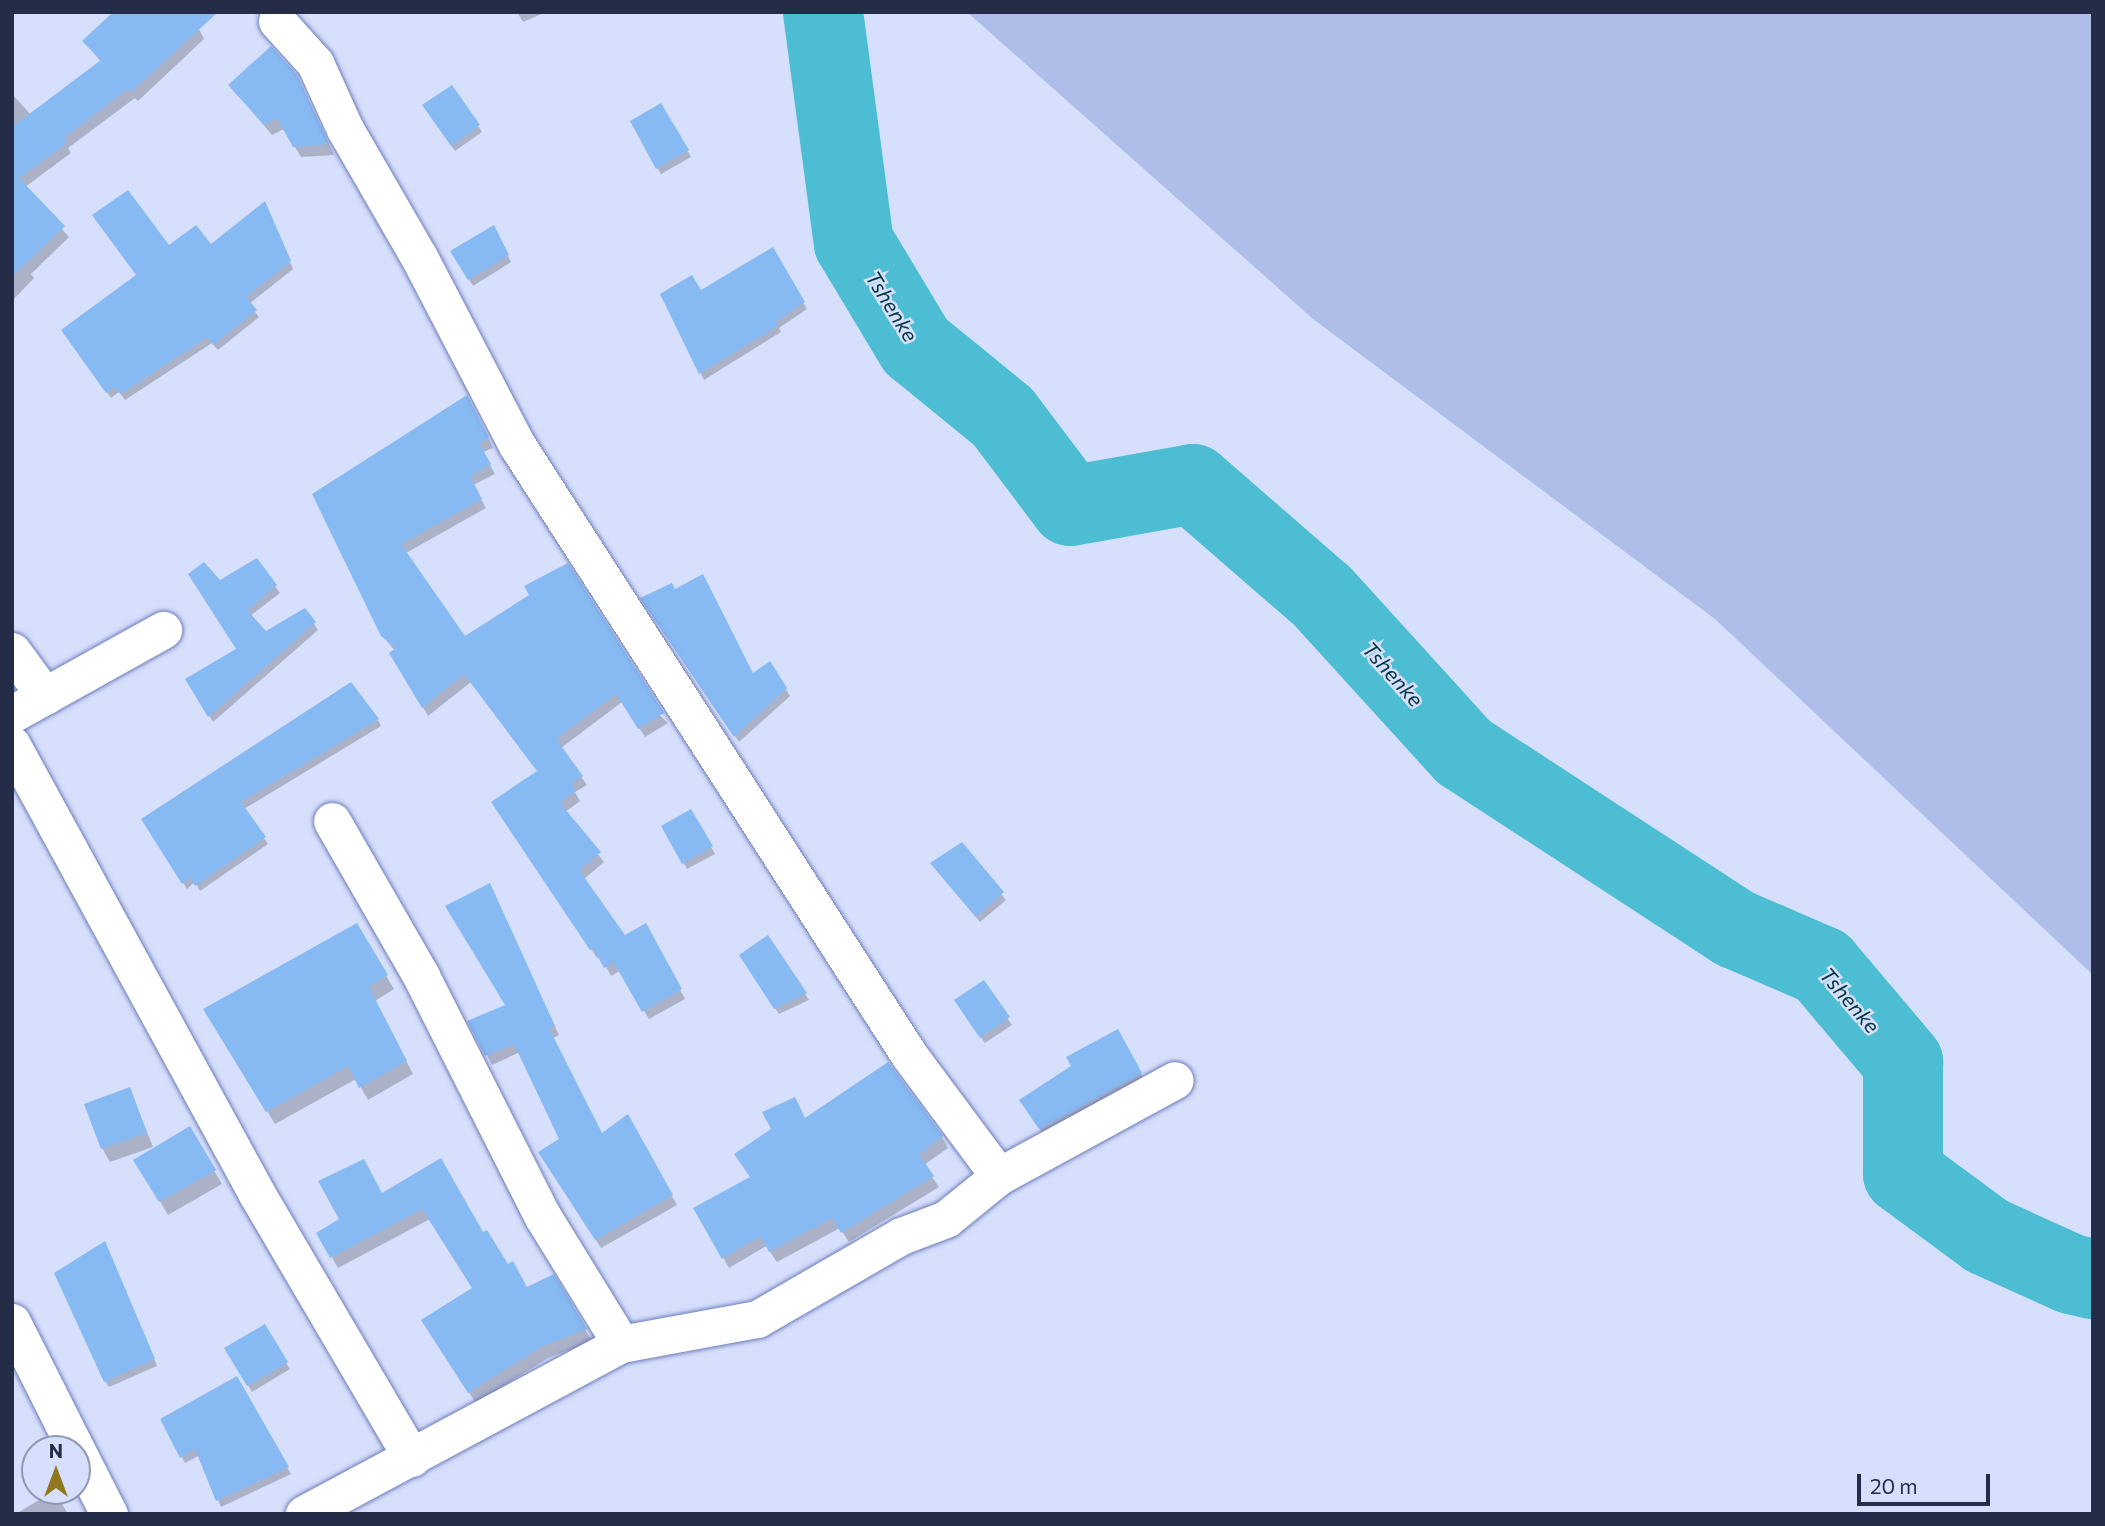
<!DOCTYPE html>
<html>
<head>
<meta charset="utf-8">
<style>
	body { margin:0 }
	#map { position:relative; width:2105px; height:1526px; overflow:hidden; background:#d6dffb; font-family:Commissioner,sans-serif }
	div>[style] { position:absolute }
	.green>* { inset:0; background:#afbde9 }
	.shadow>* { inset:0; background:#0003 }
	.river>* { height:80px; margin:-40px; padding:0 40px; transform-origin:40px; border-radius:40px; background:#4cbdd2 }
	.building>* { inset:0; background:#87baf3 }
	.roads { filter:drop-shadow(0 0 2px #6c7dbc) drop-shadow(0 0 2px #6c7dbc) }
	.street>* { height:37px; margin:-18.5px; padding:0 18.5px; transform-origin:18.5px; border-radius:18.5px; background:#fff }
	span { translate:-50% -50%; white-space:nowrap; text-align:center; line-height:1.15; -webkit-text-stroke:5px #d6dffb; paint-order:stroke }
	.water-label { font-size:21px; color:#00363f; font-style:italic }
	.frame { position:absolute; inset:0; border:14px solid #252c47; pointer-events:none }
	.north { position:absolute; left:21px; top:1435px; width:70px; height:70px; box-sizing:border-box; background:#d6dffb; border:2px solid #8f97b3; border-radius:50%; rotate:0deg; font-size:19px; font-weight:700; line-height:28px; text-align:center; color:#252c47 }
	.north::after { content:''; display:block; margin:auto; width:24px; height:32px; background:#90761c; clip-path:polygon(50% 0,100% 100%,50% 72%,0 100%) }
	.scale { position:absolute; left:1857px; top:1474px; width:133px; height:32px; box-sizing:border-box; border:4px solid #252c47; border-top:0; padding-left:9px; font-size:21px; line-height:24px; white-space:nowrap; color:#252c47; -webkit-text-stroke:5px #d6dffb; paint-order:stroke }
</style>
</head>
<body>
<div id="map">
	<div class="green">
		<i style="clip-path:polygon(967px 12px,2093px 12px,2093px 975px,1715px 619px,1313px 319px)"></i>
	</div>
	<div class="shadow">
		<i style="clip-path:polygon(517px 12px,546px 12px,523px 22px)"></i>
		<i style="clip-path:polygon(199px 29px,204px 39px,138px 101px,135px 98px,68px 148px,71px 153px,25px 187px,69px 237px,31px 274px,34px 278px,12px 301px,12px 94px,31px 115px,101px 62px,84px 41px)"></i>
		<i style="clip-path:polygon(230px 85px,303px 88px,334px 155px,301px 157px,284px 129px,272px 135px)"></i>
		<i style="clip-path:polygon(661px 105px,691px 157px,661px 174px,632px 122px)"></i>
		<i style="clip-path:polygon(428px 112px,478px 126px,482px 132px,455px 151px)"></i>
		<i style="clip-path:polygon(268px 210px,293px 269px,249px 304px,259px 317px,218px 350px,212px 343px,125px 400px,119px 392px,111px 398px,67px 337px,169px 248px,210px 246px)"></i>
		<i style="clip-path:polygon(494px 228px,511px 262px,473px 286px,452px 252px)"></i>
		<i style="clip-path:polygon(772px 249px,807px 309px,779px 328px,781px 332px,704px 380px,662px 295px,700px 292px)"></i>
		<i style="clip-path:polygon(472px 406px,493px 448px,483px 452px,495px 474px,473px 485px,486px 508px,406px 553px,464px 639px,531px 596px,668px 723px,645px 737px,622px 702px,561px 748px,587px 785px,575px 792px,580px 801px,565px 812px,604px 862px,584px 879px,624px 937px,645px 925px,685px 999px,649px 1019px,620px 971px,611px 976px,600px 956px,597px 958px,499px 812px,538px 772px,471px 682px,428px 716px,392px 653px,395px 651px,382px 635px,314px 494px)"></i>
		<i style="clip-path:polygon(256px 560px,280px 593px,250px 616px,265px 633px,305px 610px,318px 630px,213px 722px,188px 680px,238px 650px,220px 582px)"></i>
		<i style="clip-path:polygon(646px 604px,752px 676px,770px 664px,790px 696px,739px 742px)"></i>
		<i style="clip-path:polygon(378px 720px,381px 726px,244px 809px,268px 844px,200px 891px,195px 882px,187px 889px,144px 820px)"></i>
		<i style="clip-path:polygon(691px 812px,715px 854px,687px 869px,663px 827px)"></i>
		<i style="clip-path:polygon(961px 845px,1006px 900px,980px 922px,936px 870px)"></i>
		<i style="clip-path:polygon(494px 895px,559px 1035px,553px 1038px,602px 1135px,627px 1117px,677px 1205px,601px 1248px,546px 1162px,561px 1140px,520px 1052px,492px 1065px,470px 1022px,508px 1005px)"></i>
		<i style="clip-path:polygon(356px 926px,394px 989px,375px 1001px,413px 1074px,368px 1100px,356px 1079px,275px 1124px,206px 1009px)"></i>
		<i style="clip-path:polygon(768px 937px,809px 1000px,779px 1014px,745px 961px)"></i>
		<i style="clip-path:polygon(983px 982px,1012px 1025px,985px 1043px,960px 1006px)"></i>
		<i style="clip-path:polygon(1117px 1032px,1147px 1085px,1047px 1140px,1029px 1112px)"></i>
		<i style="clip-path:polygon(130px 1089px,153px 1147px,110px 1162px,102px 1148px)"></i>
		<i style="clip-path:polygon(805px 1120px,942px 1137px,948px 1148px,924px 1165px,939px 1187px,849px 1242px,840px 1228px,777px 1262px,766px 1246px,729px 1268px,696px 1209px,751px 1178px)"></i>
		<i style="clip-path:polygon(190px 1129px,222px 1184px,168px 1215px,136px 1160px)"></i>
		<i style="clip-path:polygon(440px 1160px,482px 1235px,526px 1289px,553px 1277px,592px 1341px,548px 1358px,476px 1403px,429px 1332px,474px 1288px,430px 1219px,338px 1268px,318px 1233px)"></i>
		<i style="clip-path:polygon(108px 1249px,157px 1366px,109px 1387px,105px 1381px)"></i>
		<i style="clip-path:polygon(264px 1326px,290px 1369px,252px 1392px,227px 1349px)"></i>
		<i style="clip-path:polygon(237px 1378px,291px 1474px,221px 1507px,200px 1455px,185px 1463px,162px 1419px)"></i>
		<i style="clip-path:polygon(54px 1491px,68px 1514px,20px 1514px,19px 1512px)"></i>
	</div>
	<div class="river">
		<i style="left:823px;top:12px;width:233px;rotate:82.4deg"></i>
		<i style="left:854px;top:243px;width:120px;rotate:59deg"></i>
		<i style="left:916px;top:346px;width:112px;rotate:39.2deg"></i>
		<i style="left:1003px;top:417px;width:111px;rotate:53deg"></i>
		<i style="left:1070px;top:506px;width:125px;rotate:-10.1deg"></i>
		<i style="left:1193px;top:484px;width:171px;rotate:41deg"></i>
		<i style="left:1322px;top:596px;width:211px;rotate:47.7deg"></i>
		<i style="left:1464px;top:752px;width:325px;rotate:33.1deg"></i>
		<i style="left:1736px;top:929px;width:94px;rotate:23.3deg"></i>
		<i style="left:1822px;top:966px;width:126px;rotate:49.8deg"></i>
		<i style="left:1903px;top:1062px;width:112px;rotate:90deg"></i>
		<i style="left:1903px;top:1174px;width:104px;rotate:36.4deg"></i>
		<i style="left:1987px;top:1236px;width:92px;rotate:24.3deg"></i>
		<i style="left:2071px;top:1274px;width:23px;rotate:13deg"></i>
	</div>
	<div class="building">
		<i style="clip-path:polygon(113px 12px,218px 12px,131px 92px,128px 89px,64px 138px,67px 143px,19px 178px,65px 226px,12px 277px,12px 127px,101px 60px,82px 41px)"></i>
		<i style="clip-path:polygon(271px 46px,297px 75px,329px 144px,293px 147px,277px 118px,264px 125px,228px 85px)"></i>
		<i style="clip-path:polygon(452px 85px,480px 125px,451px 146px,422px 105px)"></i>
		<i style="clip-path:polygon(661px 103px,689px 150px,656px 169px,630px 121px)"></i>
		<i style="clip-path:polygon(128px 190px,169px 245px,196px 225px,211px 244px,265px 201px,291px 261px,246px 297px,257px 310px,213px 345px,207px 337px,121px 394px,114px 387px,106px 393px,61px 330px,136px 275px,92px 215px)"></i>
		<i style="clip-path:polygon(494px 225px,509px 255px,468px 280px,450px 251px)"></i>
		<i style="clip-path:polygon(773px 247px,805px 302px,776px 321px,779px 325px,699px 374px,660px 294px,692px 275px,701px 290px)"></i>
		<i style="clip-path:polygon(467px 395px,489px 438px,479px 443px,491px 464px,470px 476px,482px 499px,401px 544px,465px 636px,529px 595px,524px 586px,568px 563px,664px 713px,638px 729px,616px 694px,556px 739px,583px 776px,571px 783px,576px 791px,560px 803px,601px 852px,579px 870px,625px 935px,646px 923px,682px 989px,642px 1012px,614px 963px,604px 968px,593px 948px,590px 950px,491px 802px,537px 771px,464px 674px,422px 708px,389px 653px,396px 648px,381px 636px,312px 494px)"></i>
		<i style="clip-path:polygon(257px 558px,277px 585px,247px 610px,266px 631px,305px 608px,316px 622px,208px 717px,185px 679px,236px 649px,188px 574px,204px 562px,220px 580px)"></i>
		<i style="clip-path:polygon(703px 574px,753px 673px,770px 661px,787px 688px,734px 737px,640px 598px,672px 583px,675px 589px)"></i>
		<i style="clip-path:polygon(351px 682px,379px 719px,241px 802px,266px 837px,195px 886px,190px 877px,182px 884px,141px 819px)"></i>
		<i style="clip-path:polygon(691px 809px,713px 846px,682px 864px,661px 826px)"></i>
		<i style="clip-path:polygon(962px 842px,1004px 892px,976px 917px,930px 863px)"></i>
		<i style="clip-path:polygon(490px 883px,555px 1026px,549px 1028px,602px 1133px,628px 1114px,673px 1195px,595px 1240px,538px 1152px,559px 1139px,514px 1044px,485px 1056px,467px 1021px,505px 1005px,445px 906px)"></i>
		<i style="clip-path:polygon(357px 923px,388px 975px,369px 987px,407px 1061px,359px 1088px,348px 1066px,266px 1112px,203px 1009px)"></i>
		<i style="clip-path:polygon(768px 935px,807px 993px,774px 1009px,739px 955px)"></i>
		<i style="clip-path:polygon(984px 980px,1010px 1017px,980px 1038px,954px 1000px)"></i>
		<i style="clip-path:polygon(1118px 1029px,1142px 1073px,1039px 1129px,1019px 1100px,1071px 1066px,1066px 1057px)"></i>
		<i style="clip-path:polygon(888px 1062px,943px 1136px,919px 1154px,934px 1176px,841px 1233px,832px 1218px,769px 1252px,760px 1236px,722px 1259px,693px 1208px,750px 1177px,734px 1154px,771px 1129px,762px 1112px,795px 1097px,805px 1118px)"></i>
		<i style="clip-path:polygon(130px 1087px,147px 1133px,101px 1149px,84px 1104px)"></i>
		<i style="clip-path:polygon(190px 1126px,216px 1170px,159px 1202px,133px 1160px)"></i>
		<i style="clip-path:polygon(441px 1158px,483px 1232px,487px 1230px,508px 1264px,513px 1261px,527px 1287px,554px 1274px,587px 1329px,541px 1347px,468px 1393px,421px 1320px,472px 1288px,422px 1209px,330px 1258px,316px 1233px,339px 1219px,318px 1181px,364px 1159px,382px 1193px)"></i>
		<i style="clip-path:polygon(105px 1241px,155px 1359px,104px 1382px,54px 1273px)"></i>
		<i style="clip-path:polygon(265px 1324px,288px 1362px,247px 1386px,224px 1348px)"></i>
		<i style="clip-path:polygon(237px 1376px,289px 1467px,216px 1501px,195px 1449px,180px 1458px,160px 1419px)"></i>
	</div>
	<div class="roads">
		<div class="street">
			<i style="left:277px;top:21px;width:57px;rotate:47.9deg"></i>
			<i style="left:315px;top:63px;width:72px;rotate:65.6deg"></i>
			<i style="left:345px;top:129px;width:148px;rotate:60deg"></i>
			<i style="left:419px;top:257px;width:212px;rotate:62.5deg"></i>
			<i style="left:517px;top:445px;width:725px;rotate:57.27deg"></i>
			<i style="left:909px;top:1055px;width:151px;rotate:53.4deg"></i>
			<i style="left:999px;top:1176px;width:68px;rotate:140.9deg"></i>
			<i style="left:946px;top:1219px;width:48px;rotate:159.3deg"></i>
			<i style="left:901px;top:1236px;width:166px;rotate:150deg"></i>
			<i style="left:757px;top:1319px;width:138px;rotate:169.6deg"></i>
			<i style="left:621px;top:1344px;width:360px;rotate:151.8deg"></i>
			<i style="left:12px;top:651px;width:56px;rotate:53.7deg"></i>
			<i style="left:12px;top:714px;width:173px;rotate:-29.1deg"></i>
			<i style="left:12px;top:745px;width:511px;rotate:61.38deg"></i>
			<i style="left:257px;top:1194px;width:306px;rotate:59.6deg"></i>
			<i style="left:332px;top:821px;width:179px;rotate:60.1deg"></i>
			<i style="left:421px;top:976px;width:270px;rotate:63.2deg"></i>
			<i style="left:543px;top:1217px;width:149px;rotate:58.4deg"></i>
			<i style="left:999px;top:1176px;width:200px;rotate:-28.6deg"></i>
			<i style="left:12px;top:1322px;width:142px;rotate:63.3deg"></i>
			<i style="left:77px;top:1451px;width:71px;rotate:63.1deg"></i>
		</div>
	</div>
	<div class="water-label">
		<span style="left:892px;top:306px;rotate:58deg">Tshenke</span>
		<span style="left:1393px;top:674px;rotate:48deg">Tshenke</span>
		<span style="left:1850px;top:1000px;rotate:49deg">Tshenke</span>
	</div>
	<div class="frame"></div>
	<div class="north">N</div>
	<div class="scale">20 m</div>
</div>
</body>
</html>
